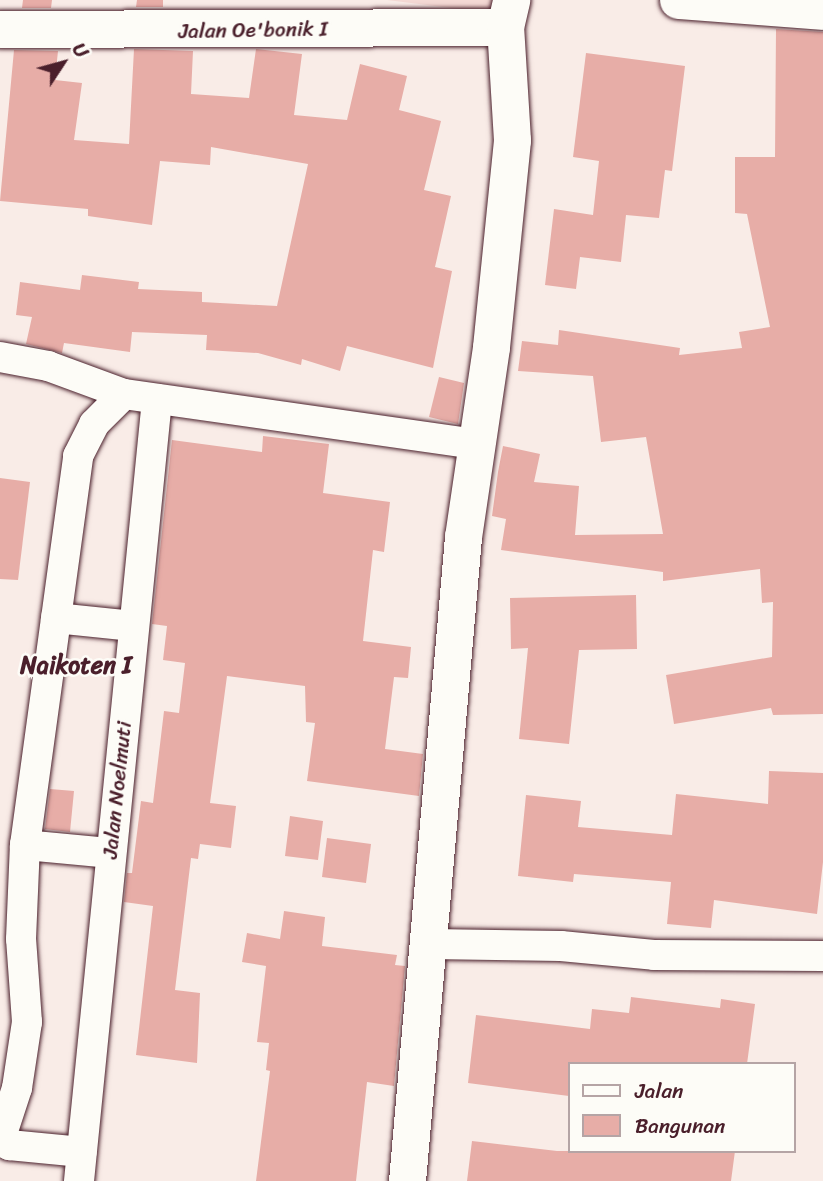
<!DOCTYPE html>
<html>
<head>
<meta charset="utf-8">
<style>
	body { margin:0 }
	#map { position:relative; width:823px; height:1181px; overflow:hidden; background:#f9ece7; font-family:Sriracha,sans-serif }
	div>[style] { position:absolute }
	.built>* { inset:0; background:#f4d9d4 }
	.building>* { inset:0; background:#e7ada7 }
	.roads { filter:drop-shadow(0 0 2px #4a1f2b) drop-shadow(0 0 2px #4a1f2b) }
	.minor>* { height:30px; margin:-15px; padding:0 15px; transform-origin:15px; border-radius:15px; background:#fdfcf7 }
	.tertiary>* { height:37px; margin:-18.5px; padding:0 18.5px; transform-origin:18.5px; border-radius:18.5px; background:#fdfcf7 }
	span { translate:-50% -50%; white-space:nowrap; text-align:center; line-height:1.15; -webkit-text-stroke:5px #fdfcf7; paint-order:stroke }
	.street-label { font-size:21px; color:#4a1f2b }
	.quarter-label { font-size:24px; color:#4a1f2b; font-weight:700 }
	.legend { position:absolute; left:568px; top:1062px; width:228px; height:91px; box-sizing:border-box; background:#fdfcf7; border:2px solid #b5a4a5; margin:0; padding:9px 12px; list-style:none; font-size:21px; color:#4a1f2b }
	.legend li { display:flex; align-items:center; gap:14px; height:35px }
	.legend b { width:35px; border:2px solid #b5a4a5 }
	.north { position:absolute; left:28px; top:28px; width:70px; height:70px; -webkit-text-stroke:5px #fdfcf7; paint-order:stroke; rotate:54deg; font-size:19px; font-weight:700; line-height:28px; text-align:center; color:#4a1f2b }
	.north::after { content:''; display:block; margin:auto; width:24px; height:32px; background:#4a1f2b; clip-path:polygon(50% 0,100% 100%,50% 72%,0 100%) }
</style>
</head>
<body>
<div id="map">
	<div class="built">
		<i style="clip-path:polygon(387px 0,501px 0,499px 14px)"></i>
	</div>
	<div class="building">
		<i style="clip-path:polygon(23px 0,52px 0,51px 8px,22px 8px)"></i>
		<i style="clip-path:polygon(137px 0,163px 0,163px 7px,136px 7px)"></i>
		<i style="clip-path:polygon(776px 29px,823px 32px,823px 714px,773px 715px,771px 708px,674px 724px,666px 675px,772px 657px,773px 602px,762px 603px,760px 569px,663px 581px,663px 572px,501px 550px,506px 519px,492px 516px,498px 472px,503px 446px,540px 454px,534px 482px,579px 486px,575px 535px,663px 534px,646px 437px,601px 442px,593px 376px,518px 371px,522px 341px,558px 345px,559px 330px,680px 348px,679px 355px,742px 348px,739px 332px,770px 327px,747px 214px,735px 213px,735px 157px,775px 157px)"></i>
		<i style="clip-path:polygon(134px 49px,193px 51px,191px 94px,249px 98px,256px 49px,302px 54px,294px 115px,347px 120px,360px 64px,407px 76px,399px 110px,441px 121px,424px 190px,451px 196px,435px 267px,452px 271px,433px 368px,347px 346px,340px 371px,302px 359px,301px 365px,258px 353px,206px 350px,207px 335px,132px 332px,130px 352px,64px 343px,62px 353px,26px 344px,32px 317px,16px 315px,20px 282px,80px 290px,82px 275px,139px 282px,138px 289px,202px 292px,202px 302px,277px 306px,308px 164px,211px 147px,210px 165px,160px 161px,152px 225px,88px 216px,88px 209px,0 201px,14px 50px,58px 51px,55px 80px,82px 83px,74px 140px,129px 144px)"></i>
		<i style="clip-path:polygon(586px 53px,685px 66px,672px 171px,665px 170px,659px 218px,626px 215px,621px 262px,580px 257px,576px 289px,545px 285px,554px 209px,593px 215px,599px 161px,573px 157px)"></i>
		<i style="clip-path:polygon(439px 377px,464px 383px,458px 424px,429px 417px)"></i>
		<i style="clip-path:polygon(263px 436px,329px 444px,323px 493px,390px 502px,384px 552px,373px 550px,363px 641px,411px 647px,408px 678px,394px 677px,385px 749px,423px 754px,419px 796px,307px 781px,315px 723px,306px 722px,305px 686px,227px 676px,210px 803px,236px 806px,231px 848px,200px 844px,198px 859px,191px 858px,175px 990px,200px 993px,197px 1063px,136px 1055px,153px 906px,124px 902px,127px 873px,132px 873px,141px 801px,153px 803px,164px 711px,179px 713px,185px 663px,163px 660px,167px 626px,152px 624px,172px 440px,262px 452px)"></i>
		<i style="clip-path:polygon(0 478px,30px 482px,18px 580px,0 579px)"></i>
		<i style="clip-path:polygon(636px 595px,637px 649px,579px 650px,569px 744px,519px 739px,528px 648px,511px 649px,510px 598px)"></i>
		<i style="clip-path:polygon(769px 771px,823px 773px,823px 862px,817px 914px,714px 900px,711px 928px,667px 924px,671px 882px,574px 874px,573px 882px,518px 876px,526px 795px,581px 801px,578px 827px,672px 835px,676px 794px,768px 804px)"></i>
		<i style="clip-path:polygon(50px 789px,74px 791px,70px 832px,45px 829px)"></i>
		<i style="clip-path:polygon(290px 816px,323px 821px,318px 860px,285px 856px)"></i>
		<i style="clip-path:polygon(327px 838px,371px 844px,366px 883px,322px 877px)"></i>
		<i style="clip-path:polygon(284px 911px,325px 917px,322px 946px,397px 955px,395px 965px,405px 966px,394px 1086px,367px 1082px,356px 1181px,256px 1181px,270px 1071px,266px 1070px,269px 1043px,257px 1042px,266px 966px,242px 962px,247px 933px,280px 939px)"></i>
		<i style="clip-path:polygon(631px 997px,720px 1008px,721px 999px,755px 1004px,747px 1064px,569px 1064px,569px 1096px,468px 1083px,476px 1015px,590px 1029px,592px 1009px,629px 1013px)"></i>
		<i style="clip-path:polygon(472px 1141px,557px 1151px,735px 1151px,731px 1181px,467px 1181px)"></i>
	</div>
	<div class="roads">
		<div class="minor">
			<i style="left:0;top:357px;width:49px;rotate:10.6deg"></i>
			<i style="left:48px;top:366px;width:81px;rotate:20.2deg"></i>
			<i style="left:124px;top:394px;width:355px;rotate:8.1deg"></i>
			<i style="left:56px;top:618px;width:77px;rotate:5.9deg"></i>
			<i style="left:25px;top:845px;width:85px;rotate:5.4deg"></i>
			<i style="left:430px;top:944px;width:131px;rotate:0.9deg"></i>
			<i style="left:561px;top:946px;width:93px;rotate:5.5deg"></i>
			<i style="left:654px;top:955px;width:169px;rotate:0.3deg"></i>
			<i style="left:0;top:1139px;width:11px;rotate:34deg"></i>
			<i style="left:9px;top:1145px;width:73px;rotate:5.5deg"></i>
			<i style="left:0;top:1140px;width:55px;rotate:-71.9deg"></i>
			<i style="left:17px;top:1088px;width:67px;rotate:-81.4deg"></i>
			<i style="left:27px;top:1022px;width:83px;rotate:-94.1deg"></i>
			<i style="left:21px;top:939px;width:94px;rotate:-87.6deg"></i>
			<i style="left:25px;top:845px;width:393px;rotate:-82.2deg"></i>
			<i style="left:78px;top:456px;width:36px;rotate:-63deg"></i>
			<i style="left:94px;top:424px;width:42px;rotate:-45deg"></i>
			<i style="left:79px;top:1181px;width:786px;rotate:-84.3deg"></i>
		</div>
		<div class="tertiary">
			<i style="left:678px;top:0;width:145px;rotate:4.3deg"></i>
			<i style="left:0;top:29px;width:505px;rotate:-0.23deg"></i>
			<i style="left:407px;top:1181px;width:646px;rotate:-85.03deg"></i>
			<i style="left:463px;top:537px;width:192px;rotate:-81.6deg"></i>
			<i style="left:491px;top:347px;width:208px;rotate:-84.2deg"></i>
			<i style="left:512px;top:140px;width:113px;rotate:-93.5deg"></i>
			<i style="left:505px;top:27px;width:28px;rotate:-77deg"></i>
		</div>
	</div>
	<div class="street-label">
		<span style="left:253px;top:30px;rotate:-1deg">Jalan Oe'bonik I</span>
		<span style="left:117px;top:790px;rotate:-84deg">Jalan Noelmuti</span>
	</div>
	<div class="quarter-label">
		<span style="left:76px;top:666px">Naikoten I</span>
	</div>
	<ul class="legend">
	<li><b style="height:9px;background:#fdfcf7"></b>Jalan</li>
	<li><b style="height:19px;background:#e7ada7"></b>Bangunan</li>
	</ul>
	<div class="north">U</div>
</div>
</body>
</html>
